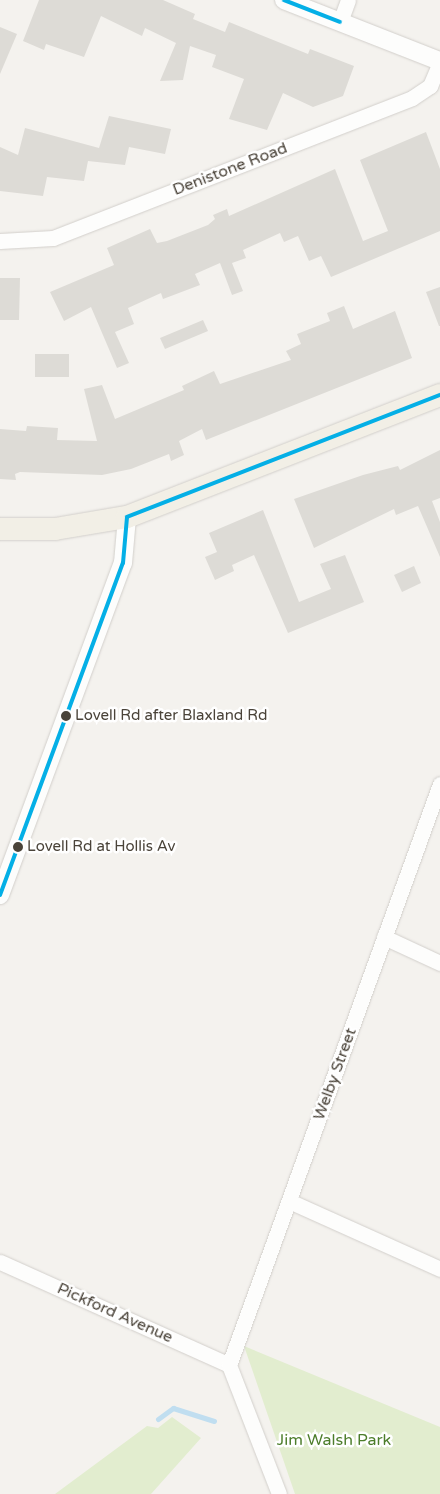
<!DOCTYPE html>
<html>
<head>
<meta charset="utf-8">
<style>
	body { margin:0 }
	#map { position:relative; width:440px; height:1494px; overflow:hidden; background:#f4f2ee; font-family:"Varela Round",sans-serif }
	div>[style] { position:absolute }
	.green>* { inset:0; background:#e2edcf }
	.stream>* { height:5px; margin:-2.5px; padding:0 2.5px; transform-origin:2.5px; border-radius:2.5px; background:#c0def0 }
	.building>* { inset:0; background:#dddbd6 }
	.roads { filter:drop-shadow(0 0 1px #d2cfcb) drop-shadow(0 0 1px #d2cfcb) }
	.minor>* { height:15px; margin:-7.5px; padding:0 7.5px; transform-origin:7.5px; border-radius:7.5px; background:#fdfdfc }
	.tertiary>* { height:18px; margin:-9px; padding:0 9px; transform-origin:9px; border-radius:9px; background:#fdfdfc }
	.primary>* { height:22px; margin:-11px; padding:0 11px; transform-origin:11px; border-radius:11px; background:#f2efe6 }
	.bus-1>* { height:4px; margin:-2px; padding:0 2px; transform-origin:2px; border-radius:2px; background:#04afe6 }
	.bus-2>* { height:4px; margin:-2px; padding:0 2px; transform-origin:2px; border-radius:2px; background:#04afe6 }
	.dots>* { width:14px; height:14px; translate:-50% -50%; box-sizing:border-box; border:2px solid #fff; border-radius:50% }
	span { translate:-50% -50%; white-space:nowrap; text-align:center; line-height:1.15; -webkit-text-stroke:5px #fff; paint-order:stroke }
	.bus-label { font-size:15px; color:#4a4339 }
	.left { translate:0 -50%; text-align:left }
	.street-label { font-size:16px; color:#4a4339 }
	.park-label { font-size:16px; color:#4c7d2b }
</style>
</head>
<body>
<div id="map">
	<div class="green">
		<i style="clip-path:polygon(244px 1346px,440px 1427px,440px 1494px,295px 1494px)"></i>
		<i style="clip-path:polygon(172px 1417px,201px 1438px,151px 1494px,55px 1494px,147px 1426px,158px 1428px)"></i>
	</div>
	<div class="stream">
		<i style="left:158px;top:1419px;width:19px;rotate:-36deg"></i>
		<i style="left:173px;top:1408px;width:43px;rotate:17.6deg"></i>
	</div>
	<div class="building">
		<i style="clip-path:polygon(39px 0,163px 0,195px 14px,193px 19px,225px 32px,229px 22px,308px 54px,310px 49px,354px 66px,343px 96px,313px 107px,283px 93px,267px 130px,229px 119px,244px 79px,212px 67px,216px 55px,190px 46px,183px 80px,160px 81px,176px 43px,145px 28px,142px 36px,101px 16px,84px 57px,46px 44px,44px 50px,23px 41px)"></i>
		<i style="clip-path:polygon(0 27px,17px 34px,0 74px)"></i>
		<i style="clip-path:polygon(109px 116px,171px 129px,165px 154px,129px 147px,125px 165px,88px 161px,84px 181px,47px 177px,43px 196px,0 191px,0 147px,18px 155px,25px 128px,99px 148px)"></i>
		<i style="clip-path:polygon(426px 132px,440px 169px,440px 231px,331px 277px,321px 256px,309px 261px,298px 236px,284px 242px,280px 233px,243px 250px,246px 258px,232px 263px,243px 291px,232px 295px,220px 263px,195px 274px,200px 285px,163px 299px,161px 293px,128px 308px,134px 324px,115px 332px,129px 363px,117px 368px,91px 307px,64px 321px,50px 292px,114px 265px,107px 248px,150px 229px,157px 243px,167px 241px,208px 225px,215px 219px,213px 215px,227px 209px,229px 216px,335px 169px,363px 241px,388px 231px,360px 160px)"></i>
		<i style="clip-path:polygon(0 278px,20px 278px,19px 320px,0 320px)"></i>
		<i style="clip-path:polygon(440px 287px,440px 326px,439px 326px,426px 292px)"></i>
		<i style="clip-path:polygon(344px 306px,353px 329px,395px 311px,412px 358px,206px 440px,202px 429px,179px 441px,184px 455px,171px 461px,169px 454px,131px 469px,102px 475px,20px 472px,15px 474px,16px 480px,0 479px,0 429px,26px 431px,27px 426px,58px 428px,57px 440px,97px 441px,84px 389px,102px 385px,115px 419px,184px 390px,182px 386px,214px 371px,220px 384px,291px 360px,286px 351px,301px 344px,297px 334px,330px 321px,327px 313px)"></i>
		<i style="clip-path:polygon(203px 320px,208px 331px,165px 349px,160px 338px)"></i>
		<i style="clip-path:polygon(35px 354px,69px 354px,69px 377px,35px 377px)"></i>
		<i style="clip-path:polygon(440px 450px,440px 498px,432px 501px,440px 522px,440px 557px,418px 506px,396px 515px,394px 509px,314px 548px,294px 499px,363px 475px,398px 466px,400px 470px)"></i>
		<i style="clip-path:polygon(263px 510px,299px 602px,331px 589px,320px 564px,345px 555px,364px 602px,288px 633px,254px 555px,232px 565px,234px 571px,215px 580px,205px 557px,217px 552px,209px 533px)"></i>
		<i style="clip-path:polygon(414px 566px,421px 583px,402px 592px,394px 575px)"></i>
	</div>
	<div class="roads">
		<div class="minor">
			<i style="left:340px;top:22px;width:23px;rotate:-70deg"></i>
			<i style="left:0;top:241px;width:53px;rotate:-3.2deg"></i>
			<i style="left:53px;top:238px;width:385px;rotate:-21.3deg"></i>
			<i style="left:412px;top:98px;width:22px;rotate:-34deg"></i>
			<i style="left:430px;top:86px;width:25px;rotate:-67deg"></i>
			<i style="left:384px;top:937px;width:62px;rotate:24.9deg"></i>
			<i style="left:289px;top:1201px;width:166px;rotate:24.2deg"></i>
			<i style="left:0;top:1262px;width:251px;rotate:24.2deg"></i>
			<i style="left:229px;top:1365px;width:138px;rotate:68.8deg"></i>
			<i style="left:229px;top:1365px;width:618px;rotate:-70.04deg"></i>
		</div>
		<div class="tertiary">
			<i style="left:284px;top:0;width:168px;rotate:21.4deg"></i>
			<i style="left:0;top:895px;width:354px;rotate:-69.7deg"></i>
			<i style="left:123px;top:563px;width:46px;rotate:-85deg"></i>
		</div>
		<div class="primary">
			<i style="left:0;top:529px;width:55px"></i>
			<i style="left:55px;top:529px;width:73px;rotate:-9.5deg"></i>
			<i style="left:127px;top:517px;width:336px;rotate:-21.3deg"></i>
		</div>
	</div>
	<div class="bus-1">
		<i style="left:127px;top:517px;width:336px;rotate:-21.3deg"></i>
		<i style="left:0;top:895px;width:354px;rotate:-69.7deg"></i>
		<i style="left:123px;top:563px;width:46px;rotate:-85deg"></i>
	</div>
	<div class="bus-2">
		<i style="left:284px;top:0;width:60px;rotate:21.4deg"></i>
	</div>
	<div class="dots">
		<i style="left:66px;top:716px;background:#4a4339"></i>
		<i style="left:18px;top:847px;background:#4a4339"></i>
	</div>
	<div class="bus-label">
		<span class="left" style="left:75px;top:716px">Lovell Rd after Blaxland Rd</span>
		<span class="left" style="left:27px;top:847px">Lovell Rd at Hollis Av</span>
	</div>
	<div class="street-label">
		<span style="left:230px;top:169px;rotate:-21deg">Denistone Road</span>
		<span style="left:335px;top:1074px;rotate:-70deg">Welby Street</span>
		<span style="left:115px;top:1313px;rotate:24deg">Pickford Avenue</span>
	</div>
	<div class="park-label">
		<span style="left:334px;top:1440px">Jim Walsh Park</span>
	</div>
</div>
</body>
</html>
